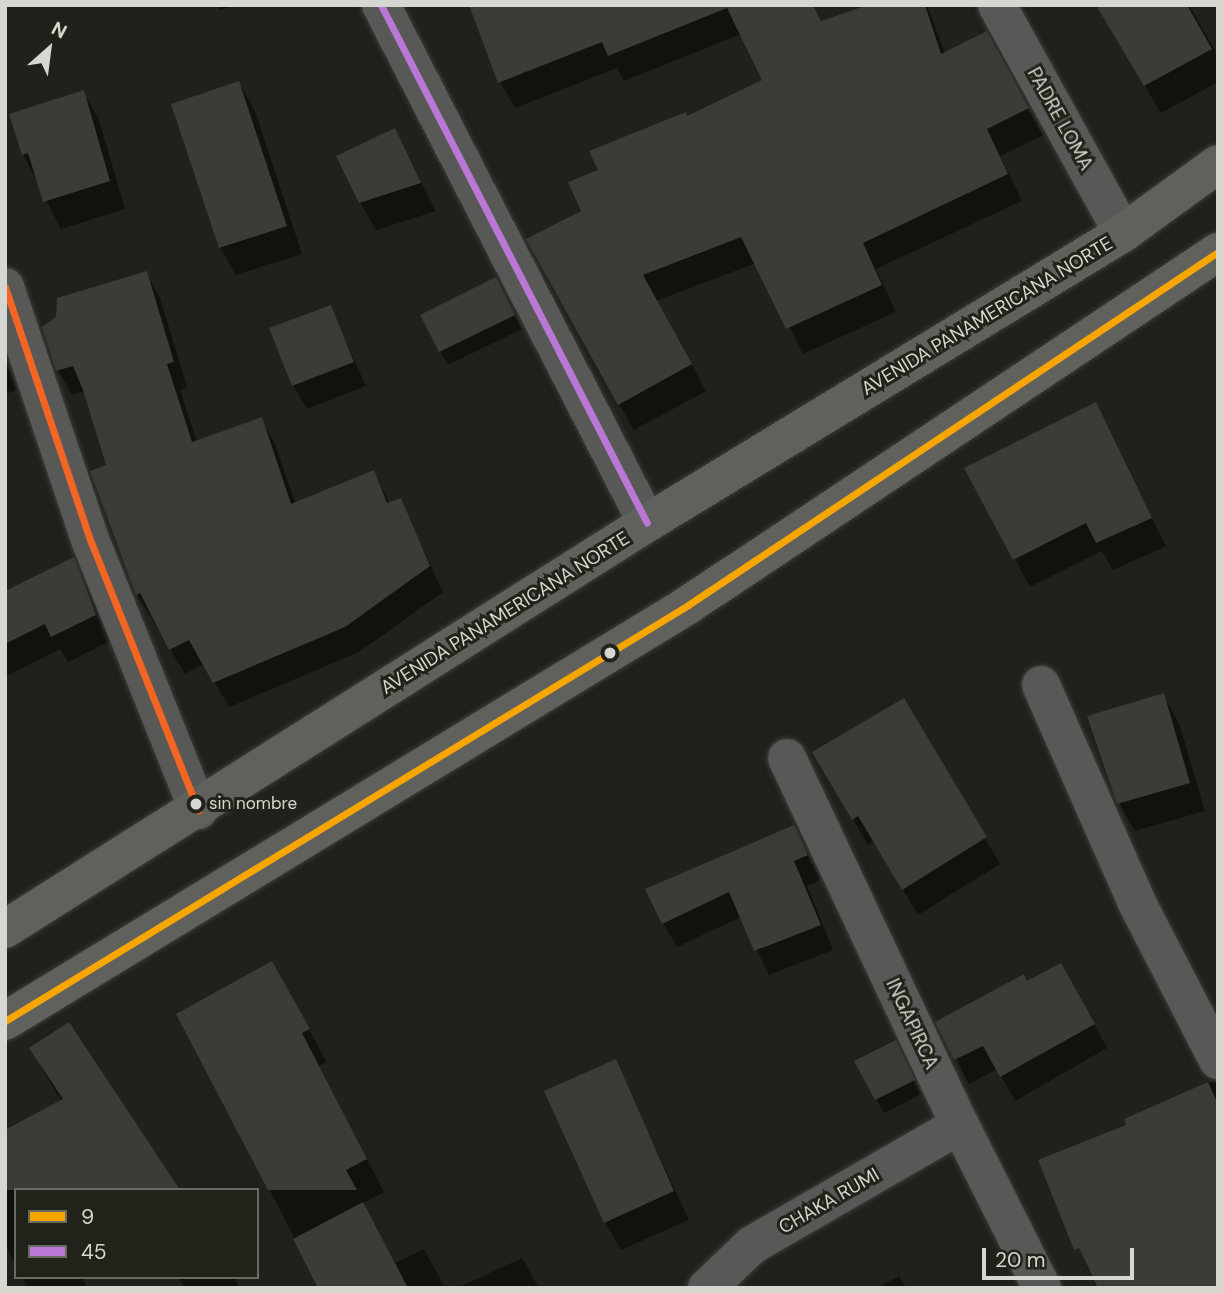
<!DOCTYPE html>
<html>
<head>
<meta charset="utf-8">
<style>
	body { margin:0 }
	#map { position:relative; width:1223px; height:1293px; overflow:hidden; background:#20211c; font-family:"DM Sans",sans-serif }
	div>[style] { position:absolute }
	.shadow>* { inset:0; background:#0007 }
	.building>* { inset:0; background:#3b3c37 }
	.roads { filter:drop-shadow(0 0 2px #3c3d3a) drop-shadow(0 0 2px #3c3d3a) }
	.street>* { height:38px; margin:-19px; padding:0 19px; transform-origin:19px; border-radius:19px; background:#585957 }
	.highway>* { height:38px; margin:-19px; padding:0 19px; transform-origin:19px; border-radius:19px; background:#60615d }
	.bus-1>* { height:7px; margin:-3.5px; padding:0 3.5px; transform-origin:3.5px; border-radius:3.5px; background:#f7a600 }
	.bus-2>* { height:7px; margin:-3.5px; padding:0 3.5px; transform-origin:3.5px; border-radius:3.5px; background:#ba77d6 }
	.bus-3>* { height:7px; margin:-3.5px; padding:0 3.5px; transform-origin:3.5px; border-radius:3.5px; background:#f26522 }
	.dots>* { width:19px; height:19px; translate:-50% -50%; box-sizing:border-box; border:4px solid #21231a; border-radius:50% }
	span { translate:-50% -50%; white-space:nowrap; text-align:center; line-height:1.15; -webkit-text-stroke:6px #21231a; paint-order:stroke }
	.bus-label { font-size:17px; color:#d6d7d1 }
	.left { translate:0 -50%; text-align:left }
	.street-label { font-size:19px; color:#d6d7d1 }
	.frame { position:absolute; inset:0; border:7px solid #d6d7d1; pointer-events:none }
	.legend { position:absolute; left:14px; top:1188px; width:245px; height:91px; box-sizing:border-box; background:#21231a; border:2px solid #696b63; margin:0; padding:9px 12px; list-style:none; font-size:21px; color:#d6d7d1 }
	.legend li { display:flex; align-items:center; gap:14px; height:35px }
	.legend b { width:35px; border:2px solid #696b63 }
	.north { position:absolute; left:14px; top:14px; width:70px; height:70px; -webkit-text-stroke:5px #21231a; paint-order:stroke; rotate:28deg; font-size:19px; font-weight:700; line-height:28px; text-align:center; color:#d6d7d1 }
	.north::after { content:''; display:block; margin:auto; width:24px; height:32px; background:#d6d7d1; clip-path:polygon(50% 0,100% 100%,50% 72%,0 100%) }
	.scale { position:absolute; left:982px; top:1248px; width:152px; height:32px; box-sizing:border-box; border:4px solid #d6d7d1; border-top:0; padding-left:9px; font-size:21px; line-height:24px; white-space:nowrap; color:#d6d7d1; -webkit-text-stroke:5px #21231a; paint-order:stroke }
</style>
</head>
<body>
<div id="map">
	<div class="shadow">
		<i style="clip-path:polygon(217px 5px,236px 5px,220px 10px)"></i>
		<i style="clip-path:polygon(471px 5px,813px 5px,822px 22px,874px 5px,927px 5px,945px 53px,1001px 60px,1043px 135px,1000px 156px,1022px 201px,876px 269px,896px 312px,803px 354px,756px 263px,656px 301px,706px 391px,634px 430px,619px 404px,583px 212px,600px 170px,687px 118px,764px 81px,741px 34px,624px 81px,617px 68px,515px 108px,500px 82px)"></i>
		<i style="clip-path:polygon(1104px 5px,1189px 5px,1217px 54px,1218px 82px,1161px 113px,1099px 8px)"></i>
		<i style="clip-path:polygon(239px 83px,255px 111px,302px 254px,236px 275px,220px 247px)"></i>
		<i style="clip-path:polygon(83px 92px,99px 120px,125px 209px,61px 229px,23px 154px)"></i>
		<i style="clip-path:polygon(394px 131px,436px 211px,376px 230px,360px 202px)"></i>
		<i style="clip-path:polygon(146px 273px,160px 298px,187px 387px,180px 390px,197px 442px,261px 419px,275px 444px,296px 505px,373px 472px,390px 504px,400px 500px,443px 592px,359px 652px,229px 707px,204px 664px,185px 674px,137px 594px,108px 466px,85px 391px,72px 395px,58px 370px)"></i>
		<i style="clip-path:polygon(503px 293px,522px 329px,448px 365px,440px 351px)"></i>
		<i style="clip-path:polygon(330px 307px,366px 386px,307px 409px,293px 385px)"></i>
		<i style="clip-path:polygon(5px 360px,17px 390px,5px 394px)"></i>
		<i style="clip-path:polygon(1095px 405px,1166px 546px,1113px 570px,1102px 551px,1030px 587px,967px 469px)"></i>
		<i style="clip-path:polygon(73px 560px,110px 641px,68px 662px,60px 649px,5px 677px,5px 593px)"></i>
		<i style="clip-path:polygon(1163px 695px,1179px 723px,1205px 811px,1135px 831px,1119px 803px)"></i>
		<i style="clip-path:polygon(903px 700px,1000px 864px,918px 915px,874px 841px,868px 845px,814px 752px)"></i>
		<i style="clip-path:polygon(794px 827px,821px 880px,807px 886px,833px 950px,769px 975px,741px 917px,677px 947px,663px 923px)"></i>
		<i style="clip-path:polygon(1027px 983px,1075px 989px,1107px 1048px,1015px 1101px,997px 1069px,969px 1084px,938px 1022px)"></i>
		<i style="clip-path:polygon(290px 996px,327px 1062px,319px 1066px,384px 1192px,363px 1203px,395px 1263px,424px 1249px,445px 1288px,320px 1288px,179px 1014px)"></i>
		<i style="clip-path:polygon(31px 1049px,121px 1190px,54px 1089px)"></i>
		<i style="clip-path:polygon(903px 1056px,921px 1094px,884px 1113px,876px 1099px)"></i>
		<i style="clip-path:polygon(615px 1061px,689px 1220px,621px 1250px,605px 1222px)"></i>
		<i style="clip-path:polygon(1212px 1082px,1218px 1082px,1218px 1288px,1092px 1277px,1040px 1161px,1128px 1125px,1126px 1120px)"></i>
		<i style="clip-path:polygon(5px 1131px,16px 1190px,16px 1266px,5px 1245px)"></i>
		<i style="clip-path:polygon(522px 1258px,539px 1288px,457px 1288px)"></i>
		<i style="clip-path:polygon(899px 1276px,906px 1288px,877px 1288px)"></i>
		<i style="clip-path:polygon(21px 1277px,82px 1277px,87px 1288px,27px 1288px)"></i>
		<i style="clip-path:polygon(178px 1277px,234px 1277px,240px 1288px,185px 1288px)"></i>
	</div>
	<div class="building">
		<i style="clip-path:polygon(469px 5px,813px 5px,821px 21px,868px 5px,925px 5px,941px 54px,987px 31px,1029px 108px,987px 129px,1008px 174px,863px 243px,882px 285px,786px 329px,741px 237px,643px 275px,692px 364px,618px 405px,526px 239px,581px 211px,568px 182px,598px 170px,589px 151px,686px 112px,687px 116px,762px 80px,727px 8px,608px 56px,602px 42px,498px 83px)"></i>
		<i style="clip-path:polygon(1096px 5px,1187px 5px,1212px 49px,1144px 86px)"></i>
		<i style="clip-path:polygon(239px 81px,287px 226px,219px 248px,171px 104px)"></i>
		<i style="clip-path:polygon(84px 90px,110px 181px,43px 202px,28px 153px,22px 155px,9px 114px)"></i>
		<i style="clip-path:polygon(395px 128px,421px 183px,359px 203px,336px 156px)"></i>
		<i style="clip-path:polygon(147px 271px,174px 362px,167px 364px,192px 442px,262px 417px,291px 504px,374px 470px,387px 503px,401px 498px,430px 566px,345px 627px,213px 683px,189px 640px,169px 650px,140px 593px,136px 595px,90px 471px,106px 465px,83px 390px,73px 366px,56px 371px,42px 327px,56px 317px,57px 298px)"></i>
		<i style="clip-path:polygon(496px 277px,515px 315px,439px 352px,420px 315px)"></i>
		<i style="clip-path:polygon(331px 305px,354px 362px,292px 386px,269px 328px)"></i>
		<i style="clip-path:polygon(1096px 402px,1152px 518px,1096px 543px,1086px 523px,1013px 560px,964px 468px)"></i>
		<i style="clip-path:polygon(74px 557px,96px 615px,51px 637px,45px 624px,5px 644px,5px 591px)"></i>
		<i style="clip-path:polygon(1164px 693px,1190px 783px,1117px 804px,1087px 716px)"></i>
		<i style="clip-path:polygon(904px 698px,987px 837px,902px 890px,858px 816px,852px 820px,812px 752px)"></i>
		<i style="clip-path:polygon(794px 825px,808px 855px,794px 861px,821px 925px,754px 951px,729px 892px,662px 924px,645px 889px)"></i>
		<i style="clip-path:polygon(272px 961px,310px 1029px,302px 1033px,367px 1159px,346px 1170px,357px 1190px,268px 1190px,176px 1014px)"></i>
		<i style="clip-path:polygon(1061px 963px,1095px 1024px,1000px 1077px,983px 1046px,954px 1060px,935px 1022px,1024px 974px,1027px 981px)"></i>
		<i style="clip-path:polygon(69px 1022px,180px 1190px,5px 1190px,5px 1130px,63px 1099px,29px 1048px)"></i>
		<i style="clip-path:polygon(896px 1040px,915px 1080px,875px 1100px,854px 1061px)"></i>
		<i style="clip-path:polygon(616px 1059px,674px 1191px,604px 1223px,544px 1091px)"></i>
		<i style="clip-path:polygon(1208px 1082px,1218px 1104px,1218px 1288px,1098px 1288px,1079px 1248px,1074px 1250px,1038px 1160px,1126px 1125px,1124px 1119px)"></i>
		<i style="clip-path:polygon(363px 1202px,408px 1288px,318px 1288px,293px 1239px)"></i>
	</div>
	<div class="roads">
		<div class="street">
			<i style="left:381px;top:5px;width:582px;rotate:62.82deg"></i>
			<i style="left:997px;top:5px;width:260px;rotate:61.1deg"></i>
			<i style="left:5px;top:287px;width:269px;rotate:71.4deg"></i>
			<i style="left:91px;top:542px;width:289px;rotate:68.2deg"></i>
			<i style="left:1041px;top:685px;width:238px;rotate:66.2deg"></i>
			<i style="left:1137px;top:903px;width:177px;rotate:62.7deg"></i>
			<i style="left:787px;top:758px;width:406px;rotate:64.8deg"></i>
			<i style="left:960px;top:1125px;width:182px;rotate:63.3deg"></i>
			<i style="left:707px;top:1288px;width:62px;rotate:-43.7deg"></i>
			<i style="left:752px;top:1245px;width:240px;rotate:-30deg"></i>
		</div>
		<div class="highway">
			<i style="left:5px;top:929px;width:760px;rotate:-32.31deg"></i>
			<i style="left:647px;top:523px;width:557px;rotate:-31.35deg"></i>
			<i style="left:1123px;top:233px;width:117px;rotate:-36deg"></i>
			<i style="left:5px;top:1021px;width:800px;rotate:-31.34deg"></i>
			<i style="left:688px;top:605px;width:637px;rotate:-33.67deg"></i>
		</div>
	</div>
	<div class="bus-1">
		<i style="left:5px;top:1021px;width:800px;rotate:-31.34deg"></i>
		<i style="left:688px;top:605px;width:637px;rotate:-33.67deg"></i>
	</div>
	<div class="bus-2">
		<i style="left:381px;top:5px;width:582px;rotate:62.82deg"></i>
	</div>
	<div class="bus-3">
		<i style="left:5px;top:287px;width:269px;rotate:71.4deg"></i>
		<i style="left:91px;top:542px;width:289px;rotate:68.2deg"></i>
	</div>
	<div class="dots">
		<i style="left:610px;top:653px;background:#d6d7d1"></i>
		<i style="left:196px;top:804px;background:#d6d7d1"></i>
	</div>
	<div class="bus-label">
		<span class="left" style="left:209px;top:804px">sin nombre</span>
	</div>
	<div class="street-label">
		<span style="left:1060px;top:119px;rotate:61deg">PADRE LOMA</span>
		<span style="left:987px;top:316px;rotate:-31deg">AVENIDA PANAMERICANA NORTE</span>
		<span style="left:505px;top:613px;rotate:-32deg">AVENIDA PANAMERICANA NORTE</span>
		<span style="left:912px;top:1024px;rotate:65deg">INGAPIRCA</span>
		<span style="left:829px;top:1201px;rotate:-30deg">CHAKA RUMI</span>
	</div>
	<div class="frame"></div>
	<ul class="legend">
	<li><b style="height:9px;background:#f7a600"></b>9</li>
	<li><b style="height:9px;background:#ba77d6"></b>45</li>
	</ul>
	<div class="north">N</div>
	<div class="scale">20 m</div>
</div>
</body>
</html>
